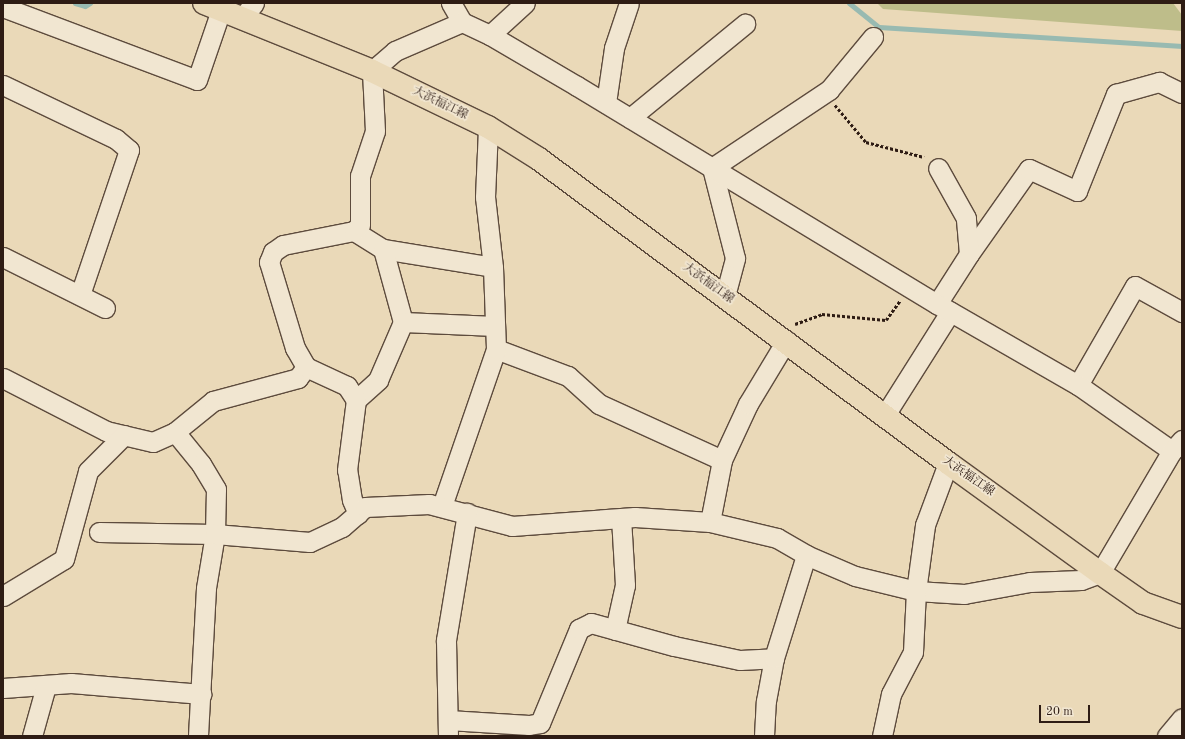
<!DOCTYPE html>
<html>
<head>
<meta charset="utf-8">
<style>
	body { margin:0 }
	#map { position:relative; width:1185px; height:739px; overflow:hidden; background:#ead9b8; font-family:"Old Standard TT","Noto Serif JP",serif }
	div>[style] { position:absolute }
	.green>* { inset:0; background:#bebd8a }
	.stream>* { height:5px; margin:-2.5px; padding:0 2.5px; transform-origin:2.5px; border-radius:2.5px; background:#98bab1 }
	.path>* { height:2.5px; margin-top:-1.25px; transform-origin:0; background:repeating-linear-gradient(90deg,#2e1c14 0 3px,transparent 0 5px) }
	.roads { filter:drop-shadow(1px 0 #5d4b3d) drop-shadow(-1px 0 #5d4b3d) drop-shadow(0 1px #5d4b3d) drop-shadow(0 -1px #5d4b3d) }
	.minor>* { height:19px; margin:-9.5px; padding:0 9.5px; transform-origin:9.5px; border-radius:9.5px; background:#f1e6d1 }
	.major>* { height:22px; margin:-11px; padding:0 11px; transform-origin:11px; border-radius:11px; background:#ead9b8 }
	span { translate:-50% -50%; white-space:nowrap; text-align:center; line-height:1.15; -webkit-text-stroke:3.5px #f1e6d1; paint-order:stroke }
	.street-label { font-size:12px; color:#2e1c14 }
	.frame { position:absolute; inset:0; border:4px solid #2e1c14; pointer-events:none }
	.scale { position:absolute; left:1039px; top:705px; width:51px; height:18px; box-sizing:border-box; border:2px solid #2e1c14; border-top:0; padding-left:5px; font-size:12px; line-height:14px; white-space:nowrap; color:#2e1c14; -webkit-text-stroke:3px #f1e6d1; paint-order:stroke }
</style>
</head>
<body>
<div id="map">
	<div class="green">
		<div style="clip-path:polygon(877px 3px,1173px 3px,1182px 15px,1182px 31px,883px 9px)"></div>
	</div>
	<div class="stream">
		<div style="left:75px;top:3px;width:10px;rotate:17deg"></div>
		<div style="left:85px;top:6px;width:6px;rotate:-31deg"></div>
		<div style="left:849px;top:3px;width:38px;rotate:39deg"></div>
		<div style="left:879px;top:27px;width:304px;rotate:3.6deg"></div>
	</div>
	<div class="path">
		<div style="left:835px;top:105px;width:48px;rotate:50deg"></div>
		<div style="left:866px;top:142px;width:60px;rotate:14.5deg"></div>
		<div style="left:795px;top:324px;width:29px;rotate:-20deg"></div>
		<div style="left:822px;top:314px;width:64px;rotate:5.4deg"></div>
		<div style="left:886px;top:320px;width:24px;rotate:-54deg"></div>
	</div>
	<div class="roads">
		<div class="minor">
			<div style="left:451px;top:3px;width:22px;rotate:60deg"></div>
			<div style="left:3px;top:7px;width:207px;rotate:20.6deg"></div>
			<div style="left:197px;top:80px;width:74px;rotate:-71.1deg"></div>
			<div style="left:242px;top:18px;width:19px;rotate:-51deg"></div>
			<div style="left:490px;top:35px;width:47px;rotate:-42.4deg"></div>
			<div style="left:3px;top:85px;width:125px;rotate:25.5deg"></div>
			<div style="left:116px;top:139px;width:17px;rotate:40deg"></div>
			<div style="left:129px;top:150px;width:153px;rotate:108.7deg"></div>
			<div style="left:606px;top:103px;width:56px;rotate:-81.7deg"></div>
			<div style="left:614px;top:48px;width:47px;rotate:-71.6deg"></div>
			<div style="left:630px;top:118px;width:149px;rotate:-39.3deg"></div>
			<div style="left:354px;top:231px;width:34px;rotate:32deg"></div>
			<div style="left:383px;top:249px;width:111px;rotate:9.3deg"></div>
			<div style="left:383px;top:249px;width:76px;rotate:74.7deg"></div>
			<div style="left:969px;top:254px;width:104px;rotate:-54.8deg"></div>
			<div style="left:1029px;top:169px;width:53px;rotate:24.6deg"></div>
			<div style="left:1077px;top:191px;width:105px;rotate:-68.1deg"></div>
			<div style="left:1116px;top:94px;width:45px;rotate:-15.6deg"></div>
			<div style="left:1159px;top:82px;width:25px;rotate:26deg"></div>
			<div style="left:3px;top:257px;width:114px;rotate:26.6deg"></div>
			<div style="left:725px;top:296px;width:39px;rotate:-75deg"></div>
			<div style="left:735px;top:258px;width:93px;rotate:-104.3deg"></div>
			<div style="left:712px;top:168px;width:141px;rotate:-33.7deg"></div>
			<div style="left:829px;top:90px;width:69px;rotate:-50.3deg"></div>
			<div style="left:937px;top:304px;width:59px;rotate:-57.4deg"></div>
			<div style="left:969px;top:254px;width:36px;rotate:-95deg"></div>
			<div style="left:966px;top:218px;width:57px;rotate:-119.2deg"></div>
			<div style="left:496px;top:349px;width:77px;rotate:20.6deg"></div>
			<div style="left:568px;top:376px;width:42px;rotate:42.1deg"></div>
			<div style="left:599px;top:404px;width:135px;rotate:24.5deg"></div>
			<div style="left:3px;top:378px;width:116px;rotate:27.2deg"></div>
			<div style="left:106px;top:431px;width:48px;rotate:13.2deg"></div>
			<div style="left:153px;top:442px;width:24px;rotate:-24deg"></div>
			<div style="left:175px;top:432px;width:49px;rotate:-39.2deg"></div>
			<div style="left:213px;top:401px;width:88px;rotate:-15.1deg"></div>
			<div style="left:298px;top:378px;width:14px;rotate:-54deg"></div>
			<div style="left:1078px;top:385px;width:114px;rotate:-60.1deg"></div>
			<div style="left:1135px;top:286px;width:54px;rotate:29deg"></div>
			<div style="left:356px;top:400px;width:30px;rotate:-42deg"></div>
			<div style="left:378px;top:380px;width:63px;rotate:-66.7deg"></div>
			<div style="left:403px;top:322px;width:92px;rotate:2.5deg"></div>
			<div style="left:885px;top:415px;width:122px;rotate:-57.7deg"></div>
			<div style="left:175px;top:432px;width:41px;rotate:50.9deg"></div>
			<div style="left:201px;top:464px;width:29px;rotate:59deg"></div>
			<div style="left:216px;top:489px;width:45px;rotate:91.3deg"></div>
			<div style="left:215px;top:534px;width:55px;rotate:99.5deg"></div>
			<div style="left:206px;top:588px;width:148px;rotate:93.1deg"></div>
			<div style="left:442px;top:506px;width:166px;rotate:-71deg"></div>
			<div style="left:496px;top:349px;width:82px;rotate:-92.1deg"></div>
			<div style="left:493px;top:267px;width:70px;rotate:-96.5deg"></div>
			<div style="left:485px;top:197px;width:70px;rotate:-87.5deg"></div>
			<div style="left:358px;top:514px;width:15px;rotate:-113deg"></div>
			<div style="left:352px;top:500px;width:30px;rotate:-99deg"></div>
			<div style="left:347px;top:470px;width:71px;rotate:-82.7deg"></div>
			<div style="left:356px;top:400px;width:17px;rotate:-123deg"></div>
			<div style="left:347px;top:386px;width:45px;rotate:-155.1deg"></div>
			<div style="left:306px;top:367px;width:22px;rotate:-120deg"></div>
			<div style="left:295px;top:348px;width:90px;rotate:-106.8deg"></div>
			<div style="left:269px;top:262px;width:11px;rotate:-68deg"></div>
			<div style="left:273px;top:252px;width:12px;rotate:-35deg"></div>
			<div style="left:283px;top:245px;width:72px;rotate:-11.2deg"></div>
			<div style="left:354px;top:231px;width:8px;rotate:-45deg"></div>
			<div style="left:360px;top:225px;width:49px;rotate:-90deg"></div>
			<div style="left:360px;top:176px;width:47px;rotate:-71.6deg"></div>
			<div style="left:375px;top:131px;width:60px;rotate:-92.9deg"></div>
			<div style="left:372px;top:71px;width:30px;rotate:-41deg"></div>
			<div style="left:395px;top:51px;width:73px;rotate:-23.4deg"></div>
			<div style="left:462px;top:22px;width:31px;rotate:25deg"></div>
			<div style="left:490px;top:35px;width:101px;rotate:30.4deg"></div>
			<div style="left:577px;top:86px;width:421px;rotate:31.2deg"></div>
			<div style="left:937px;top:304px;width:163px;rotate:29.9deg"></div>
			<div style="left:1078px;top:385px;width:115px;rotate:35.1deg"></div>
			<div style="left:710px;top:522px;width:63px;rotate:-79deg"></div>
			<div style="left:722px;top:460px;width:62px;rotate:-65.1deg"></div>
			<div style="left:748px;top:404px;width:74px;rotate:-58.9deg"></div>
			<div style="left:99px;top:532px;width:116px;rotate:1deg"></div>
			<div style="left:215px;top:534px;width:95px;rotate:4.8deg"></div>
			<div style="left:310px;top:542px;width:35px;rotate:-25deg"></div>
			<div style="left:342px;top:527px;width:30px;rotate:-41deg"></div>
			<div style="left:365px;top:507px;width:64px;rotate:-2.7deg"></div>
			<div style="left:429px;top:504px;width:86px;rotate:14.8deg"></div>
			<div style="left:512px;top:526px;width:123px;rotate:-4.2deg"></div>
			<div style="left:635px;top:517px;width:75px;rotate:3.8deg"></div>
			<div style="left:710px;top:522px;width:69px;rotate:13.4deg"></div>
			<div style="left:777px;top:538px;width:34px;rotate:30deg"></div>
			<div style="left:806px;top:555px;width:53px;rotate:23.2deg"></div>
			<div style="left:855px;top:576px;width:63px;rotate:13.8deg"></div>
			<div style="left:916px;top:591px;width:48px;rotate:3.6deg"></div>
			<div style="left:964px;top:594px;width:67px;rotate:-10.3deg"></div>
			<div style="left:1030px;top:582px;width:51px;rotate:-2.2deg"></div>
			<div style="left:1081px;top:580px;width:20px;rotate:-20deg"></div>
			<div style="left:1100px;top:573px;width:142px;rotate:-59.5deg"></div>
			<div style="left:1172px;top:451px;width:15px;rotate:-48deg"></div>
			<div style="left:3px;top:596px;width:71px;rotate:-31.2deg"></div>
			<div style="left:64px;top:559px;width:91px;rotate:-74.7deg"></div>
			<div style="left:88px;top:471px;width:51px;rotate:-45deg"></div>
			<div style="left:615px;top:630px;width:46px;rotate:-77.5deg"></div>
			<div style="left:625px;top:585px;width:67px;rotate:-93.4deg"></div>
			<div style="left:3px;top:688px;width:68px;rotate:-4.2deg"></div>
			<div style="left:71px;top:683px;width:131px;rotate:4.8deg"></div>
			<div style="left:448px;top:720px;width:81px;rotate:3.5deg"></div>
			<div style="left:529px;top:725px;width:11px;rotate:-10deg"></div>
			<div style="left:540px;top:723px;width:102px;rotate:-67.5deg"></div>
			<div style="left:579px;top:629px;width:13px;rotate:-27deg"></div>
			<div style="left:591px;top:623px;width:86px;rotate:15.5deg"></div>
			<div style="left:674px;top:646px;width:67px;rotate:12deg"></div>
			<div style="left:740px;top:660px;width:34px;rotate:-3deg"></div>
			<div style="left:32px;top:736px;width:52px;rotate:-74.4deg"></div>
			<div style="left:448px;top:736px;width:96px;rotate:-91.2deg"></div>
			<div style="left:446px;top:640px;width:129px;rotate:-80.6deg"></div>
			<div style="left:764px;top:736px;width:35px;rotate:-87deg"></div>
			<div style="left:766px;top:701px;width:44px;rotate:-79.5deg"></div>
			<div style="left:774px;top:658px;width:108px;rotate:-72.7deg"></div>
			<div style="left:882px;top:736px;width:43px;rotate:-77.9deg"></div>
			<div style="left:891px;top:694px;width:47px;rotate:-62.4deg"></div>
			<div style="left:913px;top:652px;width:61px;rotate:-87.2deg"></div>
			<div style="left:916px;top:591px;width:67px;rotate:-82.2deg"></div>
			<div style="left:925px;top:525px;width:66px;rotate:-69.6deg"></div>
			<div style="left:1167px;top:736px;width:23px;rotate:-50deg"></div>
		</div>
		<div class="major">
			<div style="left:204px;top:3px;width:181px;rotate:22deg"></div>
			<div style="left:372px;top:71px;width:129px;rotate:25.8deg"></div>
			<div style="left:488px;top:127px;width:60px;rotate:32.1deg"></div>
			<div style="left:539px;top:159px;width:510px;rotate:36.62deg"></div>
			<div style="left:948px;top:463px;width:188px;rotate:35.9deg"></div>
			<div style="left:1100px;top:573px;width:52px;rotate:34.9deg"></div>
			<div style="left:1143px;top:603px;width:41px;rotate:19.7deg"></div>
		</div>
	</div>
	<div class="street-label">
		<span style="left:440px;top:104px;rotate:26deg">大浜福江線</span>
		<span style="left:708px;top:284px;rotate:36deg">大浜福江線</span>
		<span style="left:968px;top:477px;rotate:35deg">大浜福江線</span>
	</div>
	<div class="frame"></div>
	<div class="scale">20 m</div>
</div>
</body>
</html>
